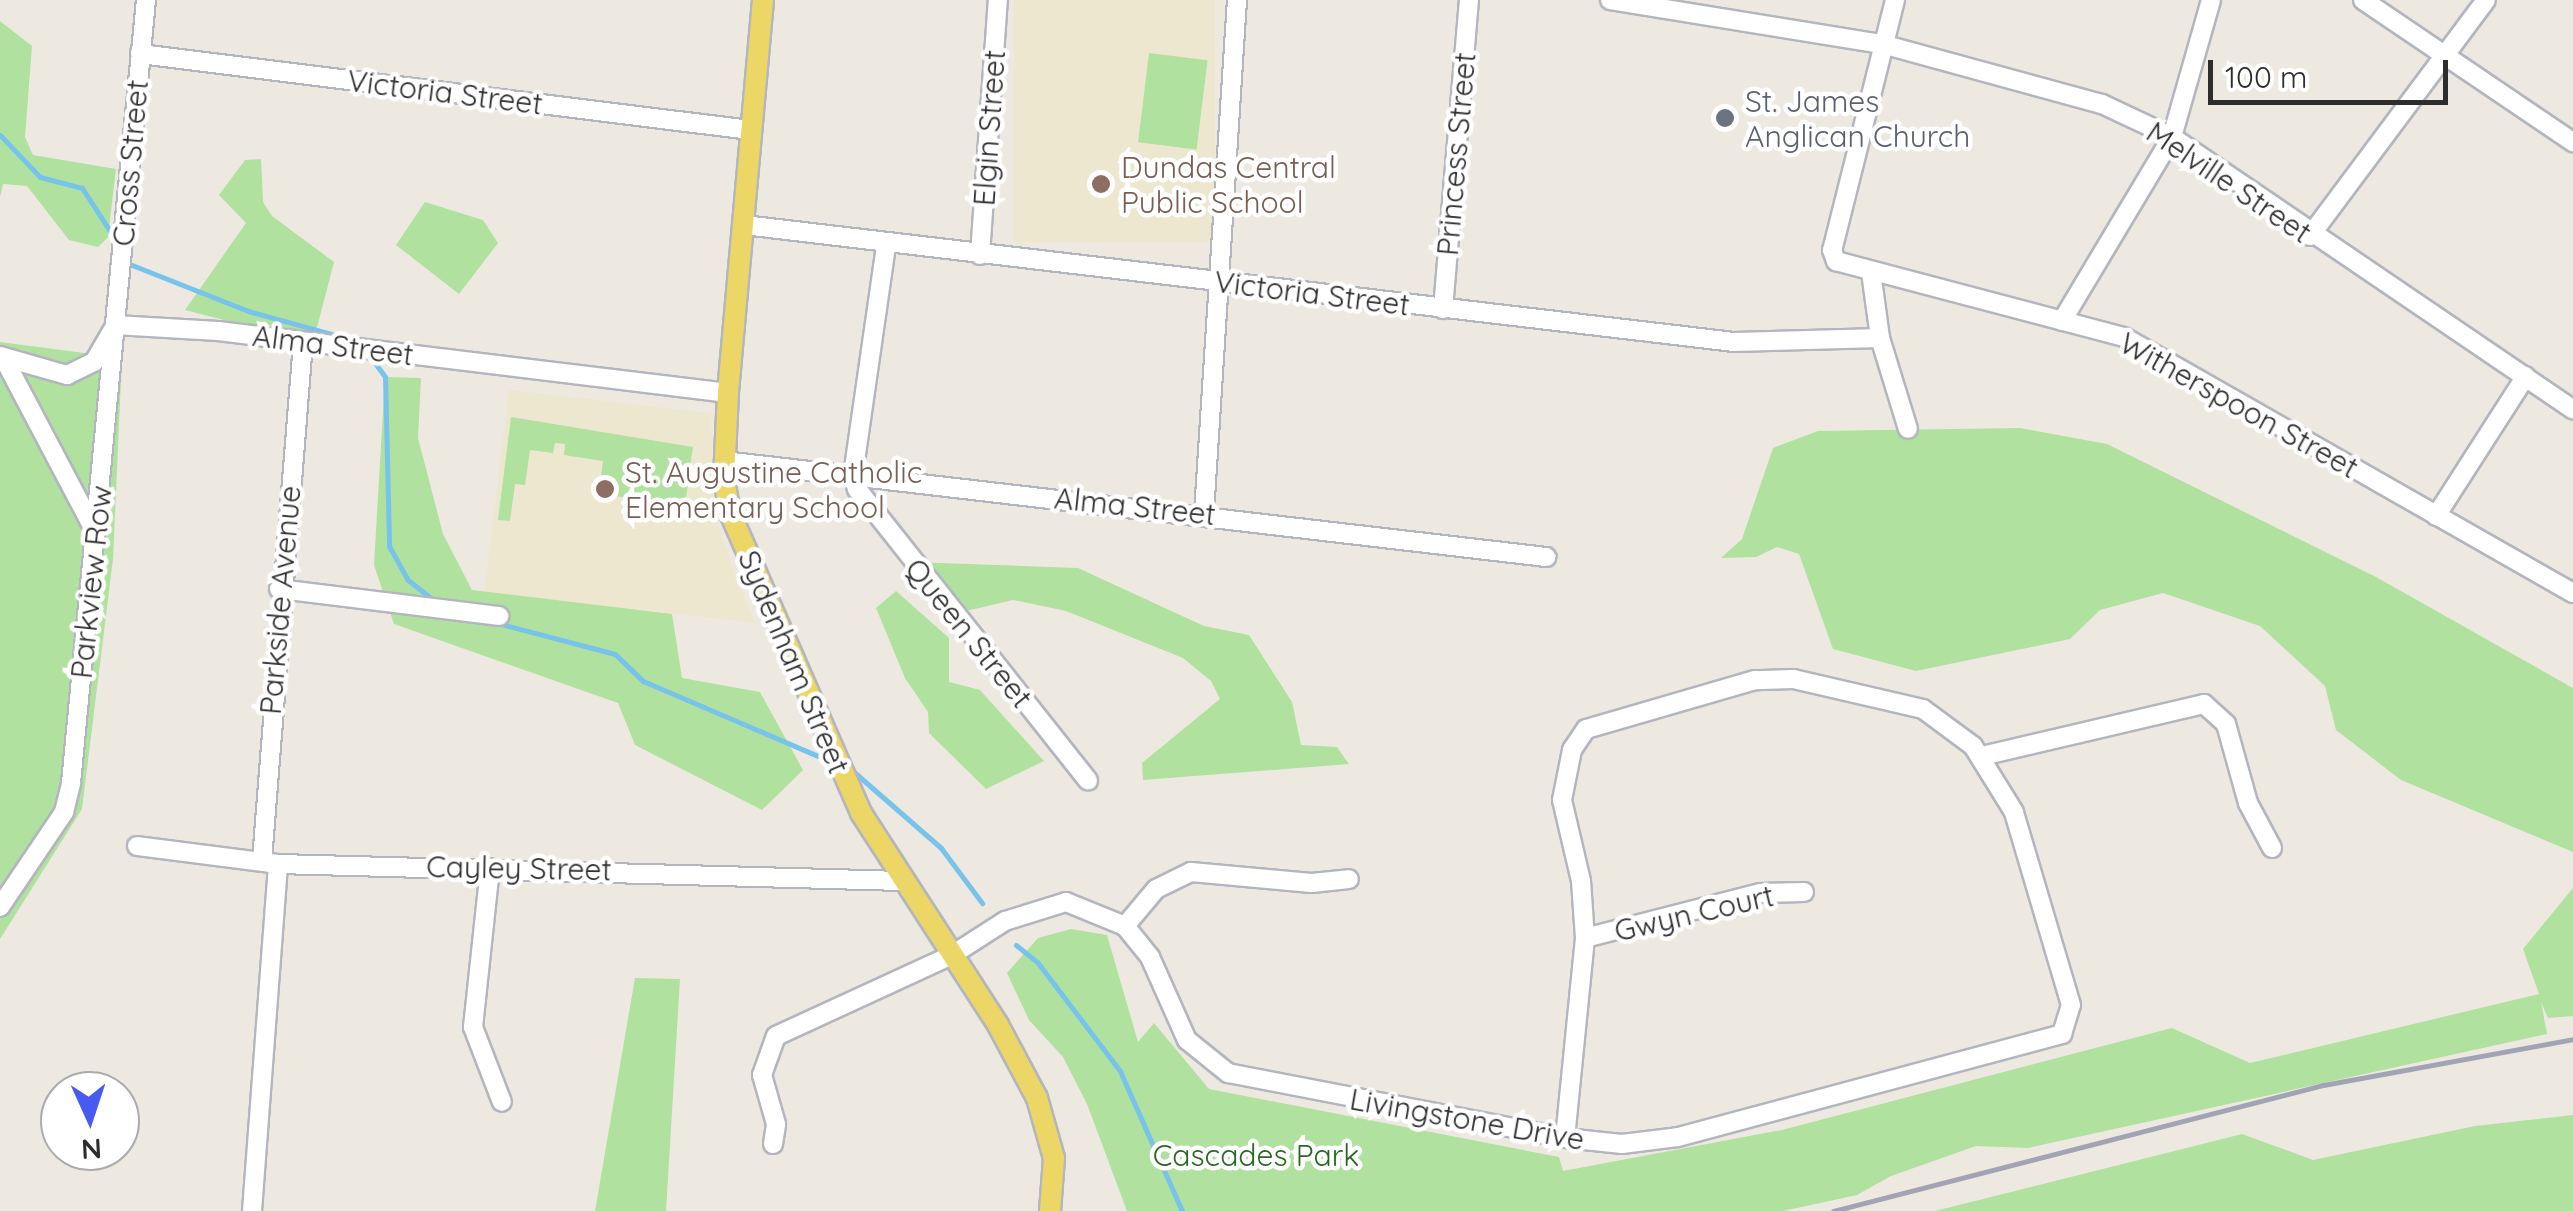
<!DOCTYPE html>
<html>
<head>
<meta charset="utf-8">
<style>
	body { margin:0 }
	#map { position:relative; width:2573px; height:1211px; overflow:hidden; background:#ede9e0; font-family:Quicksand,sans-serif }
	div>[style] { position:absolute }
	.education>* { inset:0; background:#eee7d0; transform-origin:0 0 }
	.green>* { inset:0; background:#b0e19f; transform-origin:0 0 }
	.stream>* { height:5px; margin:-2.5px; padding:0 2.5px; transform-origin:2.5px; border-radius:2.5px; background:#78c3eb }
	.roads { filter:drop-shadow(2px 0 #b3b5bf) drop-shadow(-2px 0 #b3b5bf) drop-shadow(0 2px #b3b5bf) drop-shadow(0 -2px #b3b5bf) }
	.minor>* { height:18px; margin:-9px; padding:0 9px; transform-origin:9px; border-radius:9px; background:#fff }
	.major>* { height:20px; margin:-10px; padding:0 10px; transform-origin:10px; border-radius:10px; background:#ecd766 }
	.rail>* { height:5px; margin:-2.5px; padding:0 2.5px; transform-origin:2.5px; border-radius:2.5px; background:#a2a4b6 }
	.dots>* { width:28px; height:28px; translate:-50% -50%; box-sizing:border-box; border:5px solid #fff; border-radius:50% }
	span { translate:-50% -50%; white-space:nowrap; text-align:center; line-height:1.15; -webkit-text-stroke:9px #fff; paint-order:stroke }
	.street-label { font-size:30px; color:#2d2d2d }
	.worship-label { font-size:30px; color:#5b616d }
	.left { translate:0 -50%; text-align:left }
	.education-label { font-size:30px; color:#785e54 }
	.park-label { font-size:30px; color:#27691e }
	.north { position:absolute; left:40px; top:1071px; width:100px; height:100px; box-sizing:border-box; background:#fff; border:2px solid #ababab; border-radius:50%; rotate:177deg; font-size:28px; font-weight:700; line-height:40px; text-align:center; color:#2d2d2d }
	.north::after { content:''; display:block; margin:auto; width:35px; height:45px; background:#475af3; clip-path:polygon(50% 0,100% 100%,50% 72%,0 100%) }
	.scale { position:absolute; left:2208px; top:60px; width:240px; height:45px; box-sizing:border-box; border:5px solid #2d2d2d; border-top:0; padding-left:12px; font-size:30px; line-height:35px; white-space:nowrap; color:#2d2d2d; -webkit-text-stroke:8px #fff; paint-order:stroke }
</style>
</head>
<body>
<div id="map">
	<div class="education">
		<div style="left:1014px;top:0;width:201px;height:242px"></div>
		<div style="clip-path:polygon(509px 390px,711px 413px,714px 516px,755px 623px,484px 592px)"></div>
	</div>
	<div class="green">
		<div style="clip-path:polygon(0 21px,32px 46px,25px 137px,33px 155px,116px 169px,108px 237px,98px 247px,69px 240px,27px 186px,3px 184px,0 197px)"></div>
		<div style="left:1149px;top:53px;width:59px;height:90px;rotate:7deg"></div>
		<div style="clip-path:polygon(261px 159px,263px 202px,272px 216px,334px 262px,313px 343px,185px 310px,246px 223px,219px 195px,245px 160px)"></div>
		<div style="clip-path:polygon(425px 202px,483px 220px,498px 243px,459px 294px,396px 245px)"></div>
		<div style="clip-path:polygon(0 342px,122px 358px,113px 559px,82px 809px,0 939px)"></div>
		<div style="clip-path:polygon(385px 377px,421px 378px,418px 438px,443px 534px,472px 590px,672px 614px,682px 678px,760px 692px,803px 770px,762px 810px,635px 745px,618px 703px,394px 624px,374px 565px)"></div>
		<div style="clip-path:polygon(511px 417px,693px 447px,685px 505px,599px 494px,603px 461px,564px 455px,565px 444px,555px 443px,553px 453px,530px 450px,525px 485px,515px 484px,510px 521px,498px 520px)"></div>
		<div style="clip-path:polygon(2020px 428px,2107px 444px,2376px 577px,2573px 688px,2573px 852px,2401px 780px,2336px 730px,2325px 686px,2260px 626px,2163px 593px,2100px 610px,2070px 639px,1916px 671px,1833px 649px,1799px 554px,1777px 547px,1756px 557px,1721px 558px,1742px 539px,1773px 448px,1818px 431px)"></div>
		<div style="clip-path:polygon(912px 562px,1078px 568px,1204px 626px,1249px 635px,1292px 702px,1301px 745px,1337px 747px,1349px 764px,1143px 780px,1142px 763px,1220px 699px,1211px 681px,1183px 658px,1066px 611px,1013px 600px,962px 612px)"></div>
		<div style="clip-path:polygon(896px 591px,949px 638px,949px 682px,980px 690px,1044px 761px,986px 789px,929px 733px,928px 712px,905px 678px,876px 608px)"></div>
		<div style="clip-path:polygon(2573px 888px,2573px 1016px,2548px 1018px,2541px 1002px,2547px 1034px,2028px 1148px,1976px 1146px,1891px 1176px,1857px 1195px,1783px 1211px,1127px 1211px,1087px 1104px,1063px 1057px,1029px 1020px,1007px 973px,1038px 938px,1071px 929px,1107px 935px,1138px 1042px,1154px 1023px,1209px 1089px,1559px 1157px,1563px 1171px,1782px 1130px,2172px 1028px,2250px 1063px,2539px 994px,2523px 949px)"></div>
		<div style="clip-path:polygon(635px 978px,680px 979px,666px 1211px,595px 1211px)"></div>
		<div style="clip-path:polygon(2573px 1115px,2573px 1211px,1935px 1211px,2242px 1134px,2313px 1160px,2475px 1126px)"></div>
	</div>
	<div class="stream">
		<div style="left:0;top:135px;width:58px;rotate:46.4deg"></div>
		<div style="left:40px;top:177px;width:43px;rotate:14.7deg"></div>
		<div style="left:82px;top:188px;width:55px;rotate:56.9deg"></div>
		<div style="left:132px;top:265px;width:125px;rotate:21.6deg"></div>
		<div style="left:248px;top:311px;width:106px;rotate:15.4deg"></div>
		<div style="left:375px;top:363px;width:17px;rotate:54deg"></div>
		<div style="left:385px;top:377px;width:169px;rotate:88.6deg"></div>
		<div style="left:389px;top:546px;width:39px;rotate:61deg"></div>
		<div style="left:408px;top:580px;width:29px;rotate:38deg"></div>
		<div style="left:497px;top:623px;width:122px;rotate:14.7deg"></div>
		<div style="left:615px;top:654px;width:39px;rotate:44deg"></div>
		<div style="left:643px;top:681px;width:190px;rotate:23.2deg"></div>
		<div style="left:854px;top:772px;width:116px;rotate:41.1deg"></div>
		<div style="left:941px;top:848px;width:69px;rotate:53.3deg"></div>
		<div style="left:1016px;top:945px;width:28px;rotate:39deg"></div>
		<div style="left:1038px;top:963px;width:136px;rotate:52.8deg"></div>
		<div style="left:1120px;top:1071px;width:153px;rotate:66.1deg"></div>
	</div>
	<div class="roads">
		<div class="minor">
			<div style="left:1610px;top:0;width:276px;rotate:9.2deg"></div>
			<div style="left:1882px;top:44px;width:228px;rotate:15.3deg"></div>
			<div style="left:2102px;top:104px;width:77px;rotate:25.2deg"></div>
			<div style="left:2172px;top:137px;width:485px;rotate:34.2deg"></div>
			<div style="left:1895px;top:0;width:258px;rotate:104.1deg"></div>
			<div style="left:1832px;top:250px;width:12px;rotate:70deg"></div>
			<div style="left:1836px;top:261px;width:298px;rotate:14.8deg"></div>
			<div style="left:2124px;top:337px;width:517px;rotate:29.69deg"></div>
			<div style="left:2363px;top:0;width:254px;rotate:34.1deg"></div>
			<div style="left:140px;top:54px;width:615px;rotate:7.1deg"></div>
			<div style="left:744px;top:225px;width:997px;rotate:6.74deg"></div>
			<div style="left:1734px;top:342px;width:146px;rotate:-1.6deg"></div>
			<div style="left:2310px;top:236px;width:294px;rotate:-53.3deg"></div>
			<div style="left:886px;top:246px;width:231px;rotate:98.2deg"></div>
			<div style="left:853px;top:475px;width:15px;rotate:74deg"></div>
			<div style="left:857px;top:489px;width:372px;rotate:51.6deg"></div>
			<div style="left:980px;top:255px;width:256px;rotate:-86deg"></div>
			<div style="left:1871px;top:272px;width:67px;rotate:82.2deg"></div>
			<div style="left:1880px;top:338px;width:95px;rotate:72.9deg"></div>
			<div style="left:1443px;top:309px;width:310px;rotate:-85.2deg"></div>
			<div style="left:2062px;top:321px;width:214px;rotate:-59.1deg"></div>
			<div style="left:2172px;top:137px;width:142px;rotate:-74.1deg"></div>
			<div style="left:115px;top:325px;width:103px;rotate:3.3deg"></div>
			<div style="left:218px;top:331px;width:514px;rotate:6.93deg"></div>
			<div style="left:0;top:356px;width:70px;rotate:15.8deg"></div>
			<div style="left:67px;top:375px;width:30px;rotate:-26deg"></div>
			<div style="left:94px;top:362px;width:42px;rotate:-59.7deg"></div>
			<div style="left:3px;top:357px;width:191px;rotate:62.2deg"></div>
			<div style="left:724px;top:461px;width:828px;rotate:6.66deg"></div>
			<div style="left:1204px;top:513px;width:514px;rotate:-86.32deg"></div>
			<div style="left:2436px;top:516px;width:166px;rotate:-57.3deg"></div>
			<div style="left:279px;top:589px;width:222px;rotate:7deg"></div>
			<div style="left:1982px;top:756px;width:228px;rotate:-13.2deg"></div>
			<div style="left:2204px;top:704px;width:30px;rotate:42deg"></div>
			<div style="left:2226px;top:724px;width:82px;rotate:74.4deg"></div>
			<div style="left:2248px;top:803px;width:51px;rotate:61.9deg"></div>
			<div style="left:137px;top:846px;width:142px;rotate:7.3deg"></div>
			<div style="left:278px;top:864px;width:624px;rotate:1.56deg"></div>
			<div style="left:262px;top:860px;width:520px;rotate:-85.47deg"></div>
			<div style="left:490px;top:868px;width:160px;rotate:96.1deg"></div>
			<div style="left:473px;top:1027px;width:80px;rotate:68.9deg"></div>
			<div style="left:0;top:907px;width:115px;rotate:-56deg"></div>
			<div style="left:64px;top:812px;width:30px;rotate:-76deg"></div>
			<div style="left:71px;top:783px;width:787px;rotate:-84.53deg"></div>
			<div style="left:1125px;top:926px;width:48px;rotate:-50deg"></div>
			<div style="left:1156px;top:889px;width:39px;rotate:-26deg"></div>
			<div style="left:1191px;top:872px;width:121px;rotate:5.2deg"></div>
			<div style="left:1312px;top:883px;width:37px;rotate:-6deg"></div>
			<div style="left:1585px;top:938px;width:181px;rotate:-14.4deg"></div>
			<div style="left:1760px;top:893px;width:44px;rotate:-1.3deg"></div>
			<div style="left:773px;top:1144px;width:20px;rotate:-81deg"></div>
			<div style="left:776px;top:1124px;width:51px;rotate:-105.9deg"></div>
			<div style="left:762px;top:1075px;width:41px;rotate:-70.3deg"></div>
			<div style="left:776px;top:1036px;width:194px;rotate:-24.7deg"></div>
			<div style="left:952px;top:955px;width:63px;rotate:-32.7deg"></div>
			<div style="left:1005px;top:921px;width:64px;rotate:-17.3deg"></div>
			<div style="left:1066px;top:902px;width:64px;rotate:22.1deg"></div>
			<div style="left:1125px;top:926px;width:40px;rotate:51deg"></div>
			<div style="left:1150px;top:957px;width:91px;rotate:66deg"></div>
			<div style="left:1187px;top:1040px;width:53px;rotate:38.8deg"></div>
			<div style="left:1228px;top:1073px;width:343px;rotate:10.9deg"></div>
			<div style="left:1565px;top:1138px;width:57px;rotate:6deg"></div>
			<div style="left:1622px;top:1144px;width:56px;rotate:-7.1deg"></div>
			<div style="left:1678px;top:1137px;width:398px;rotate:-15deg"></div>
			<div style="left:2062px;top:1034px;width:30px;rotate:-73deg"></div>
			<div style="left:2071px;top:1005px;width:201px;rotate:-106.5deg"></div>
			<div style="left:2014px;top:812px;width:78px;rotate:-121.8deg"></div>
			<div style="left:1973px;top:746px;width:62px;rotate:-143.5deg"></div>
			<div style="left:1923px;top:709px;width:133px;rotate:-167deg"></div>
			<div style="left:1793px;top:679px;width:38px;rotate:178deg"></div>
			<div style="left:1755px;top:680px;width:176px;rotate:163.8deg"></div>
			<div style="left:1586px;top:729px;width:25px;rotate:124deg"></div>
			<div style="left:1572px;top:750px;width:51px;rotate:101.3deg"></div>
			<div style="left:1562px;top:800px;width:83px;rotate:76.8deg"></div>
			<div style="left:1581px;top:881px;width:57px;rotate:86deg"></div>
			<div style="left:1585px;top:938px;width:201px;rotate:95.7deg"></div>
			<div style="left:252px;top:1211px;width:348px;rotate:-85.7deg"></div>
		</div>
		<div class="major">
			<div style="left:763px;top:0;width:395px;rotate:95.1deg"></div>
			<div style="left:728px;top:393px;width:86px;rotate:92.7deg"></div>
			<div style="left:724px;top:479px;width:35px;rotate:80deg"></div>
			<div style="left:730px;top:513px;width:327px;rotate:66.4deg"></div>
			<div style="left:861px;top:813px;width:252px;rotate:57.1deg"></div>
			<div style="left:998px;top:1025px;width:83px;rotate:61.9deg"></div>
			<div style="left:1037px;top:1098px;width:62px;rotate:74.2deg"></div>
			<div style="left:1054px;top:1158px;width:53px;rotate:94.3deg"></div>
		</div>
	</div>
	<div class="rail">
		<div style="left:1833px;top:1211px;width:506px;rotate:-14.42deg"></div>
		<div style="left:2323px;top:1085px;width:254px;rotate:-10.4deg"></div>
	</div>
	<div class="dots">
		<div style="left:1725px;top:118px;background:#6b7280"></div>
		<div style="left:1101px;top:184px;background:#8d6e63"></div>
		<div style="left:605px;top:489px;background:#8d6e63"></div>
	</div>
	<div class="street-label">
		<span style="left:445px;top:92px;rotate:7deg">Victoria Street</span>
		<span style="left:989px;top:128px;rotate:-86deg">Elgin Street</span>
		<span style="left:1456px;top:154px;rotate:-85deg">Princess Street</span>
		<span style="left:130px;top:163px;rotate:-85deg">Cross Street</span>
		<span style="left:2229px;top:182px;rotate:34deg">Melville Street</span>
		<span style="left:1312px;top:293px;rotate:7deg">Victoria Street</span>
		<span style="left:333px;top:345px;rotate:7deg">Alma Street</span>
		<span style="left:2239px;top:405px;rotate:29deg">Witherspoon Street</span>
		<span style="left:1135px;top:506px;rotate:6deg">Alma Street</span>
		<span style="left:91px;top:582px;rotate:-84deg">Parkview Row</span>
		<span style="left:280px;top:600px;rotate:-85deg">Parkside Avenue</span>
		<span style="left:969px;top:633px;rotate:51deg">Queen Street</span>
		<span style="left:794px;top:662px;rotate:67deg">Sydenham Street</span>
		<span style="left:519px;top:868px;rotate:1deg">Cayley Street</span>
		<span style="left:1694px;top:913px;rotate:-13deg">Gwyn Court</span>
		<span style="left:1467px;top:1119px;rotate:10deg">Livingstone Drive</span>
	</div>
	<div class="worship-label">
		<span class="left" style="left:1745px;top:118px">St. James<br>Anglican Church</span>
	</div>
	<div class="education-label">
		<span class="left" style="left:1121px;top:184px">Dundas Central<br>Public School</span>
		<span class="left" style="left:625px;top:489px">St. Augustine Catholic<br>Elementary School</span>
	</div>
	<div class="park-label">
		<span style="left:1256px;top:1155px">Cascades Park</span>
	</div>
	<div class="north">N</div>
	<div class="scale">100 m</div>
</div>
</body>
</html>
